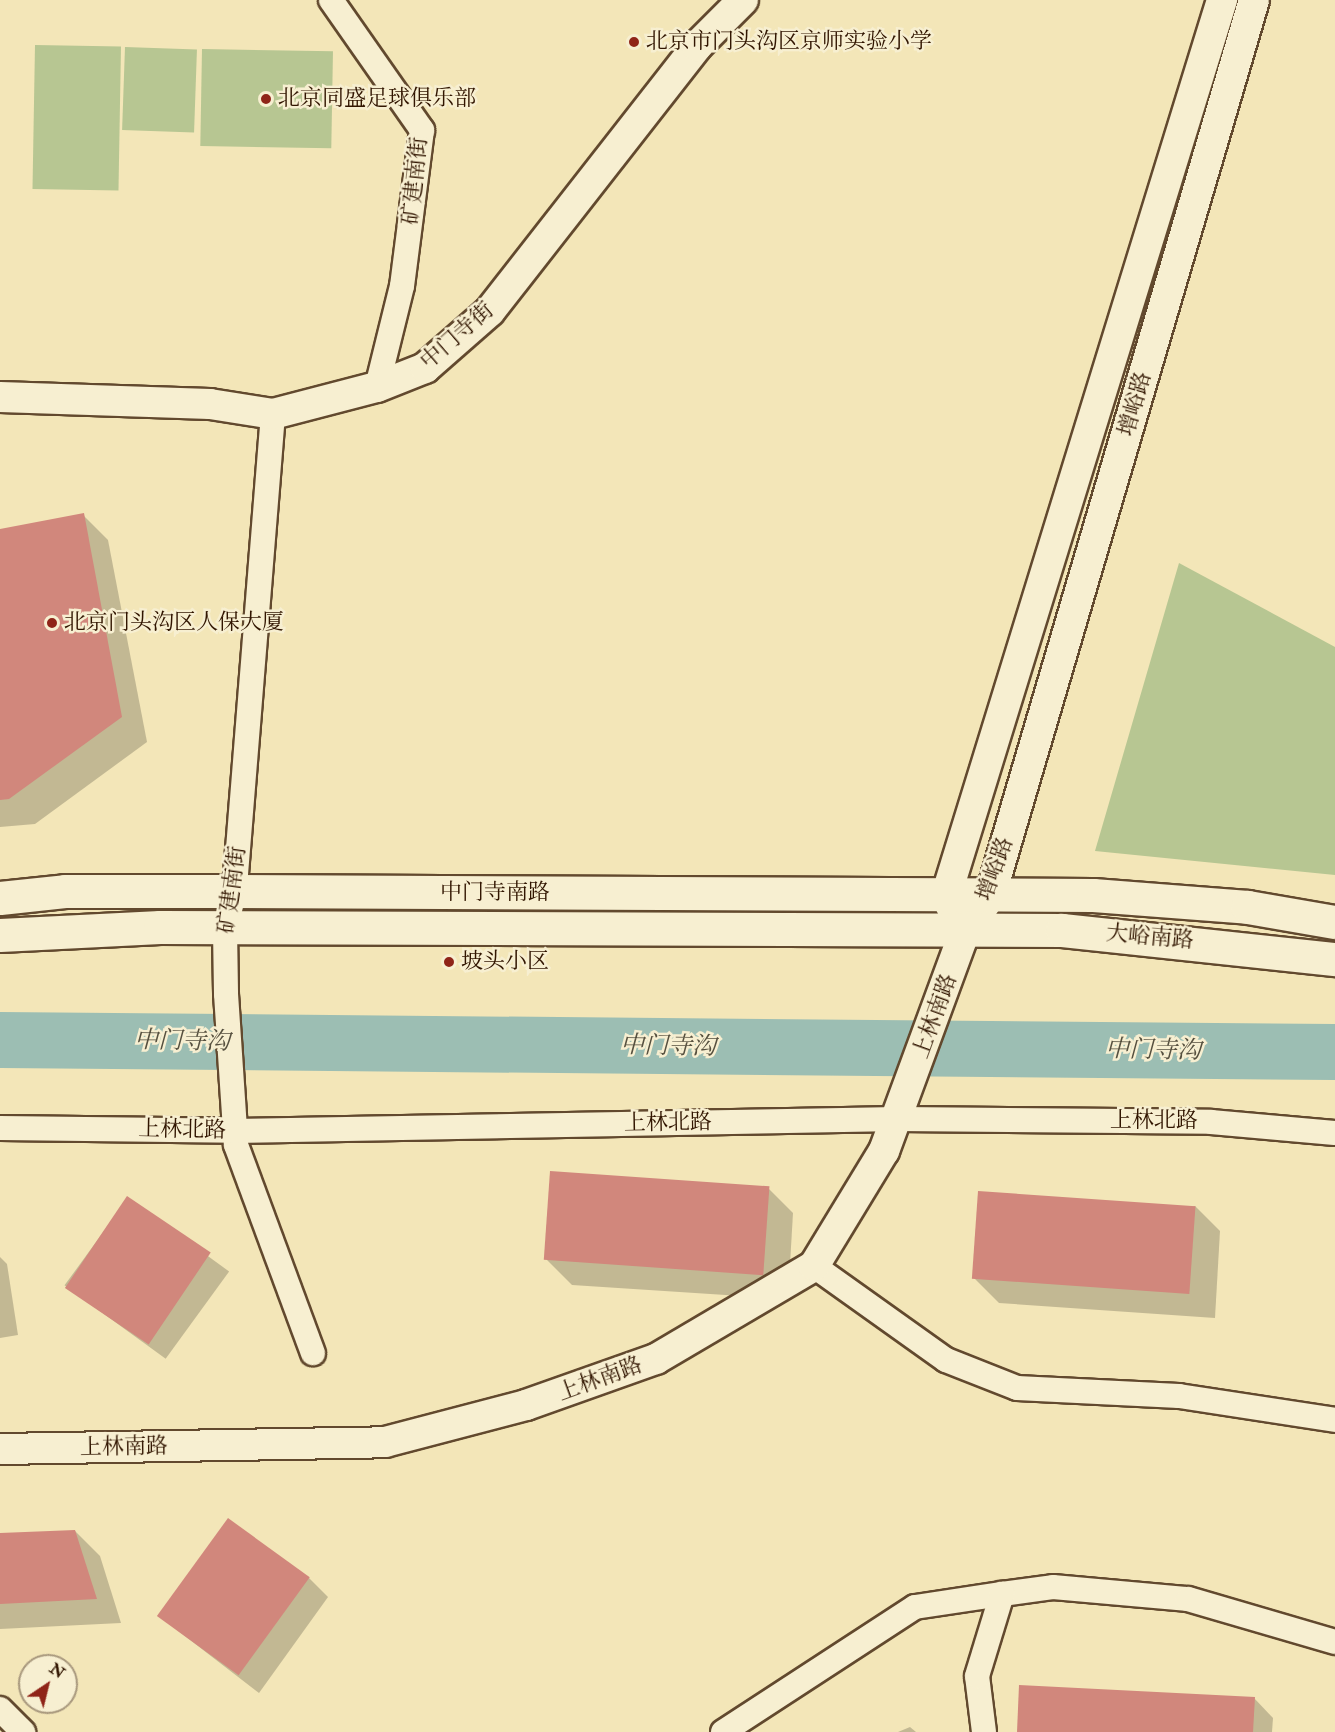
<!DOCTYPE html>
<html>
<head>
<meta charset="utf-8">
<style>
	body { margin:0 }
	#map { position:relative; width:1335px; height:1732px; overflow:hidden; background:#f3e6b8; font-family:"IM FELL Double Pica","Noto Serif SC",serif }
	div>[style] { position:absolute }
	.green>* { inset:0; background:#b7c692; transform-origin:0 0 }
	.shadow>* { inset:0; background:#0003; transform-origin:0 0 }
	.river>* { height:56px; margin:-28px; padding:0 28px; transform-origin:28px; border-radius:28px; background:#9cbeb3 }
	.building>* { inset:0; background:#d1877c; transform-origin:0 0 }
	.roads { filter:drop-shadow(2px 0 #62492e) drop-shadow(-2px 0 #62492e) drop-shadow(0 2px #62492e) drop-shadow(0 -2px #62492e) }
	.minor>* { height:24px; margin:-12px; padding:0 12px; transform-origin:12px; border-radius:12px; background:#f7efd1 }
	.tertiary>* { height:30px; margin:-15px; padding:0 15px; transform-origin:15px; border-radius:15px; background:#f7efd1 }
	.secondary>* { height:33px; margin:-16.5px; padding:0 16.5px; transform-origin:16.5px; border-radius:16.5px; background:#f7efd1 }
	.dots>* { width:16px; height:16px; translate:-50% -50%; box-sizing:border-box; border:3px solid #f7efd1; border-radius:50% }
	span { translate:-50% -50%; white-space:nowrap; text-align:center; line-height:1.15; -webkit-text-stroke:5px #f7efd1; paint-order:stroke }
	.poi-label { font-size:22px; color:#311500 }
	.left { translate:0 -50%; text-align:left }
	.street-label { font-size:22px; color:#311500 }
	.water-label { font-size:24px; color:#56503f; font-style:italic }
	.north { position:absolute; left:18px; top:1654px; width:60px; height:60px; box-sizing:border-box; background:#f7efd1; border:2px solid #a8987d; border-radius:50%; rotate:35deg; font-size:16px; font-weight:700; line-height:24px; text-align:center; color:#311500 }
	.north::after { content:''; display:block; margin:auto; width:21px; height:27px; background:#8f2418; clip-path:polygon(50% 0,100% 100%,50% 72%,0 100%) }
</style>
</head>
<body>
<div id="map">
	<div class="green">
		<div style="left:35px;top:45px;width:86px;height:144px;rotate:1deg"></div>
		<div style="left:125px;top:47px;width:72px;height:83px;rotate:2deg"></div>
		<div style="left:202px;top:49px;width:131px;height:97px;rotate:1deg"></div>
		<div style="clip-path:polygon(1179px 563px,1335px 647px,1335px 875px,1095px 851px)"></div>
	</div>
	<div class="shadow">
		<div style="clip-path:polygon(83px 515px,108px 540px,147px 742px,35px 824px,0 827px,0 530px)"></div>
		<div style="clip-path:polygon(768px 1188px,793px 1213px,788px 1299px,572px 1285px,547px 1260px)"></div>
		<div style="left:128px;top:1198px;width:125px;height:108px;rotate:36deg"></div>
		<div style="clip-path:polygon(1195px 1206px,1220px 1231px,1215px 1318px,999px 1303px,974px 1278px)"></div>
		<div style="clip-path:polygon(0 1257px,7px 1264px,18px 1335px,0 1338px)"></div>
		<div style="clip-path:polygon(75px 1531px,100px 1556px,121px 1623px,0 1629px,0 1535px)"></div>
		<div style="clip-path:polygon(309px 1578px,328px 1597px,259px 1693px,159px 1616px)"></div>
		<div style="clip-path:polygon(1254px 1698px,1273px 1718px,1272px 1732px,1018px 1732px)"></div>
		<div style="clip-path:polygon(910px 1727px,916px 1732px,898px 1732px)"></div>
	</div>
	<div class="river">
		<div style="left:0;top:1040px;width:1335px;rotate:0.52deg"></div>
	</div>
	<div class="building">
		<div style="clip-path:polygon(84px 513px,122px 717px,9px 799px,0 800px,0 529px)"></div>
		<div style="left:550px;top:1171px;width:220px;height:89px;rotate:4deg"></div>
		<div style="left:978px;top:1191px;width:218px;height:88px;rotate:4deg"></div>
		<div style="left:127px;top:1196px;width:101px;height:111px;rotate:34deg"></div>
		<div style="left:228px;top:1518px;width:101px;height:121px;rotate:36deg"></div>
		<div style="clip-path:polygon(75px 1530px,97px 1599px,0 1604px,0 1533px)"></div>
		<div style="clip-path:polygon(1019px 1685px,1255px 1697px,1253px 1732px,1017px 1732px)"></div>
	</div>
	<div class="roads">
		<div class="minor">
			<div style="left:331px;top:0;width:159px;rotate:55deg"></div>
			<div style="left:422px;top:130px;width:157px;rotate:97.3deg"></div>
			<div style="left:402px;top:286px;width:104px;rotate:103.9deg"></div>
			<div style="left:273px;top:414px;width:479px;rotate:94.6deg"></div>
			<div style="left:235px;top:891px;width:39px;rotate:105deg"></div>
			<div style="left:225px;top:929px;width:65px;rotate:89.1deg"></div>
			<div style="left:226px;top:994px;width:151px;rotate:86.2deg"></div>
			<div style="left:236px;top:1145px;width:222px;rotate:69.7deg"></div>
			<div style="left:0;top:1128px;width:235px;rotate:0.7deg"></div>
			<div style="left:235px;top:1131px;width:663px;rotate:-1.04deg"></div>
			<div style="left:898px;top:1119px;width:313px;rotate:0.5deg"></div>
			<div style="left:1211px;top:1122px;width:124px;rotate:5.1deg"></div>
			<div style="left:814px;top:1266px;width:162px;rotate:35.5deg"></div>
			<div style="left:946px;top:1360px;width:76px;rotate:21.5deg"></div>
			<div style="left:1017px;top:1388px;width:162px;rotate:2.8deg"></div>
			<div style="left:1179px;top:1396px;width:158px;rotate:8.7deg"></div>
			<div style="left:0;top:1709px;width:33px;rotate:45deg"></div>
			<div style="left:723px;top:1732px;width:229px;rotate:-33.1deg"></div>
			<div style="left:915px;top:1607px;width:88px;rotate:-8.5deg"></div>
			<div style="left:1002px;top:1594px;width:51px;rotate:-7.8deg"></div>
			<div style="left:1053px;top:1587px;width:136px;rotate:5.1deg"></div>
			<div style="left:1188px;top:1599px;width:153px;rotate:16.3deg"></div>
			<div style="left:984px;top:1732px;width:56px;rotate:-97.1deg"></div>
			<div style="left:977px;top:1676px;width:86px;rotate:-73deg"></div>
		</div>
		<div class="tertiary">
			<div style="left:0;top:397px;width:210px;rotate:1.9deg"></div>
			<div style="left:210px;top:404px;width:64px;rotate:9deg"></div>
			<div style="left:273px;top:414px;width:107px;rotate:-14.6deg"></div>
			<div style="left:377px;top:387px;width:52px;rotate:-21.6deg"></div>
			<div style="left:425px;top:368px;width:86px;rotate:-41.2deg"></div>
			<div style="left:490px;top:311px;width:336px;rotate:-52deg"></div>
			<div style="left:697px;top:46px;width:65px;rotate:-45deg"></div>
			<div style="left:964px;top:933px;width:41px;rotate:-115.9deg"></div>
			<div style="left:946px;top:896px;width:938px;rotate:-72.88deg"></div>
			<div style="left:0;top:1449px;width:385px;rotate:-1deg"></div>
			<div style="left:385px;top:1442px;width:146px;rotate:-14.7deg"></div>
			<div style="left:526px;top:1405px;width:138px;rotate:-19.5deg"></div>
			<div style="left:656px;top:1359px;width:183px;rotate:-30.5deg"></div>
			<div style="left:814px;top:1266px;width:135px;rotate:-58.7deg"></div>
			<div style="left:884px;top:1151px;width:232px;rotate:-69.8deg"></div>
			<div style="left:964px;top:933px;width:44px;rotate:-54.2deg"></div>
			<div style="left:990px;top:897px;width:935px;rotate:-73.6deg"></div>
		</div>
		<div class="secondary">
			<div style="left:0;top:898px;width:65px;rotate:-6.1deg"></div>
			<div style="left:65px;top:891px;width:170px"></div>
			<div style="left:235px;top:891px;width:858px;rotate:0.27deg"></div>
			<div style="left:1093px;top:895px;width:155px;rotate:4.4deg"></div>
			<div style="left:1248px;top:907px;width:88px;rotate:9.8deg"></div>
			<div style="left:0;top:935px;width:160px;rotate:-2.9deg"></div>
			<div style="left:160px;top:927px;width:902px;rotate:0.19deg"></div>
			<div style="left:1062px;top:930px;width:275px;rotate:6.1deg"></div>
		</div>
	</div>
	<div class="dots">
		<div style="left:634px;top:42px;background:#8f2418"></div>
		<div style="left:266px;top:99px;background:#8f2418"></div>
		<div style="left:52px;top:623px;background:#8f2418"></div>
		<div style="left:449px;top:962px;background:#8f2418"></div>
	</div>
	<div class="poi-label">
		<span class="left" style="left:646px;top:42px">北京市门头沟区京师实验小学</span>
		<span class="left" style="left:278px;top:99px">北京同盛足球俱乐部</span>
		<span class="left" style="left:64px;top:623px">北京门头沟区人保大厦</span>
		<span class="left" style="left:461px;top:962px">坡头小区</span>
	</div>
	<div class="street-label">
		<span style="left:415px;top:181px;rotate:-84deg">矿建南街</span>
		<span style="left:457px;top:336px;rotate:-41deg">中门寺街</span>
		<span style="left:1135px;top:404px;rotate:-74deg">增峪路</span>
		<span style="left:995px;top:869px;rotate:-70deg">增峪路</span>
		<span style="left:232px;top:890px;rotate:-82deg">矿建南街</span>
		<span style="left:495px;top:893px">中门寺南路</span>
		<span style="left:1150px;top:937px;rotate:5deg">大峪南路</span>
		<span style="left:935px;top:1016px;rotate:-70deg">上林南路</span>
		<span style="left:1154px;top:1121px">上林北路</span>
		<span style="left:668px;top:1123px;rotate:-1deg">上林北路</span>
		<span style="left:182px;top:1130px;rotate:1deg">上林北路</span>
		<span style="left:600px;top:1379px;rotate:-20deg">上林南路</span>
		<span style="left:124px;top:1447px;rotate:-1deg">上林南路</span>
	</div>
	<div class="water-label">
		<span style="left:182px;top:1041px;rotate:1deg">中门寺沟</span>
		<span style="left:668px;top:1046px;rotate:1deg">中门寺沟</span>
		<span style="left:1153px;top:1050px;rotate:1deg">中门寺沟</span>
	</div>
	<div class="north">N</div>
</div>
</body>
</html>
